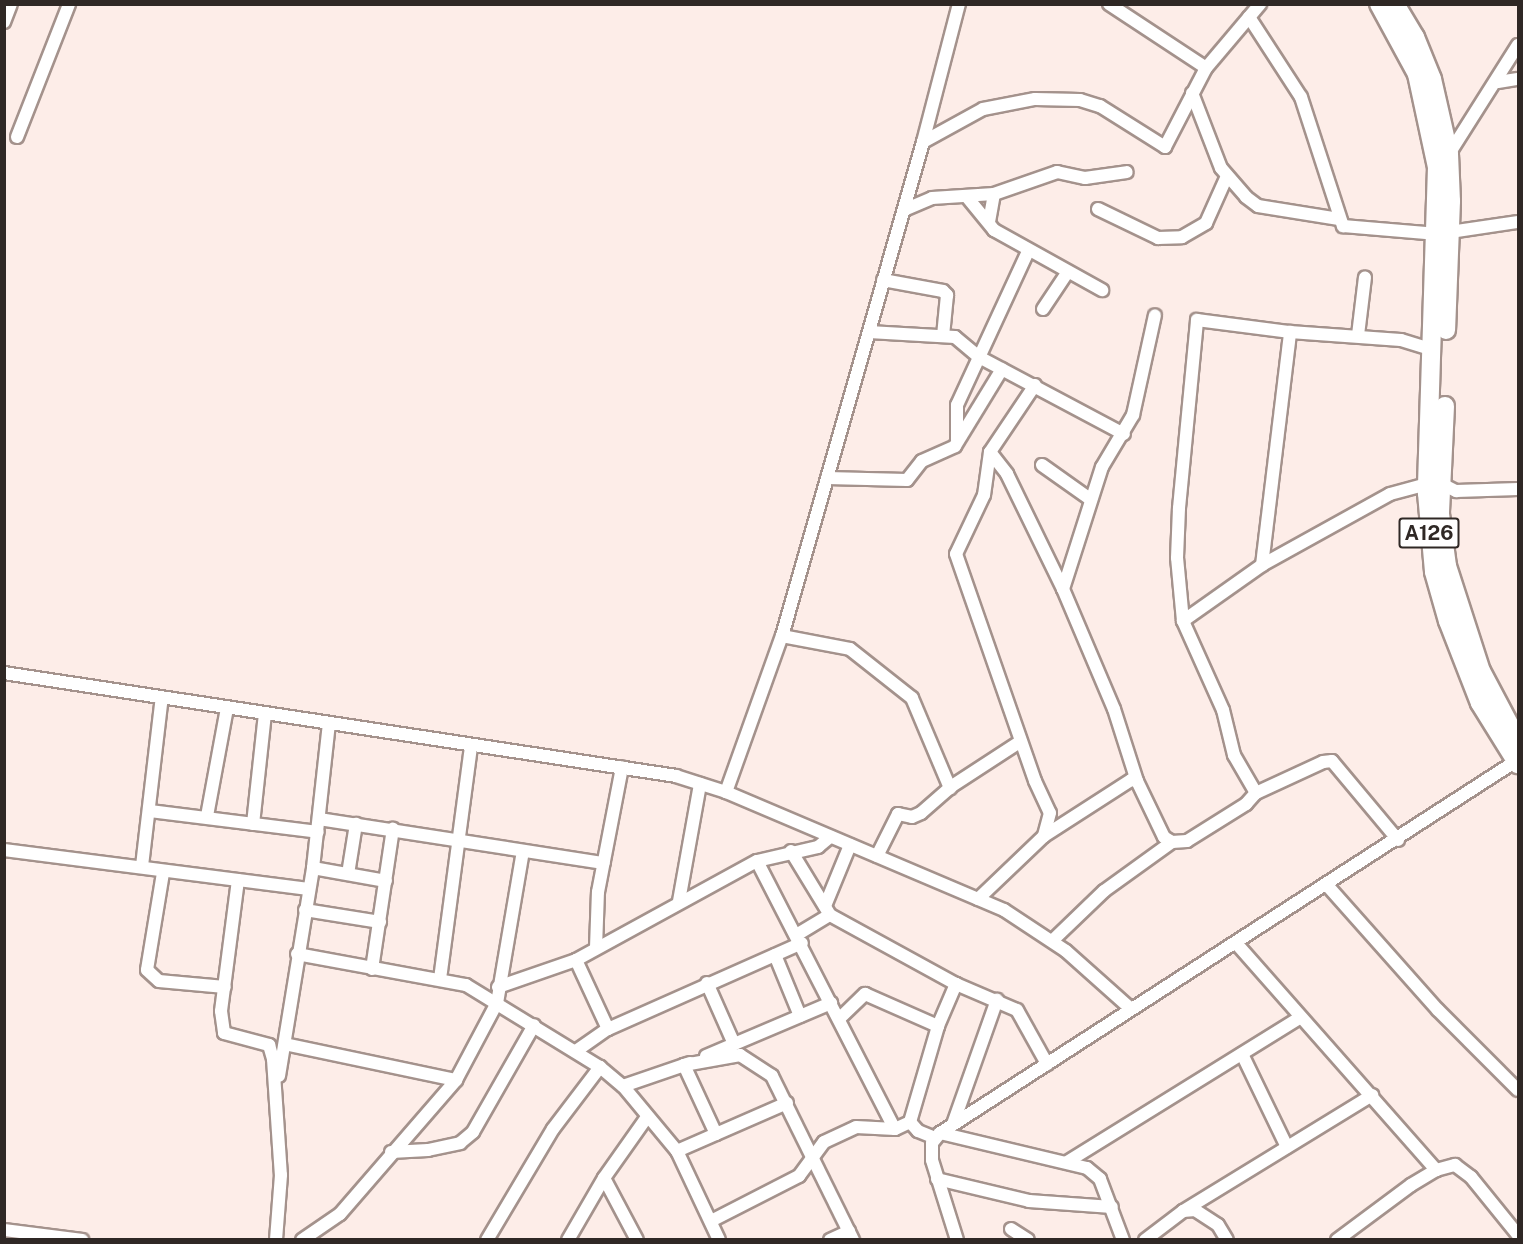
<!DOCTYPE html>
<html>
<head>
<meta charset="utf-8">
<style>
	body { margin:0 }
	#map { position:relative; width:1523px; height:1244px; overflow:hidden; background:#fdede8; font-family:"Public Sans",sans-serif }
	div>[style] { position:absolute }
	.roads { filter:drop-shadow(2px 0 #a4928c) drop-shadow(-2px 0 #a4928c) drop-shadow(0 2px #a4928c) drop-shadow(0 -2px #a4928c) }
	.minor>* { height:12px; margin:-6px; padding:0 6px; transform-origin:6px; border-radius:6px; background:#fff }
	.highway>* { height:18px; margin:-9px; padding:0 9px; transform-origin:9px; border-radius:9px; background:#fff }
	span { translate:-50% -50%; white-space:nowrap; text-align:center; line-height:1.15; -webkit-text-stroke:4.5px #fff; paint-order:stroke }
	.shield-label span { padding:2px 4px; background:#fff; border:2px solid; border-radius:4px; -webkit-text-stroke-width:0 }
	.shield-label { font-size:20px; color:#2f2825; font-weight:700 }
	.frame { position:absolute; inset:0; border:6px solid #2f2825; pointer-events:none }
</style>
</head>
<body>
<div id="map">
	<div class="roads">
		<div class="minor">
			<div style="left:1109px;top:4px;width:116px;rotate:33.4deg"></div>
			<div style="left:1249px;top:17px;width:95px;rotate:57deg"></div>
			<div style="left:1301px;top:97px;width:136px;rotate:72deg"></div>
			<div style="left:1343px;top:226px;width:95px;rotate:4.8deg"></div>
			<div style="left:4px;top:22px;width:19px;rotate:-69deg"></div>
			<div style="left:1498px;top:82px;width:20px;rotate:-9deg"></div>
			<div style="left:1192px;top:93px;width:80px;rotate:68.9deg"></div>
			<div style="left:1221px;top:168px;width:38px;rotate:49deg"></div>
			<div style="left:1246px;top:197px;width:15px;rotate:37deg"></div>
			<div style="left:1258px;top:206px;width:82px;rotate:9.1deg"></div>
			<div style="left:17px;top:137px;width:143px;rotate:-68.6deg"></div>
			<div style="left:923px;top:142px;width:68px;rotate:-28.8deg"></div>
			<div style="left:983px;top:109px;width:53px;rotate:-10.9deg"></div>
			<div style="left:1035px;top:99px;width:45px;rotate:1.3deg"></div>
			<div style="left:1080px;top:100px;width:21px;rotate:17deg"></div>
			<div style="left:1100px;top:106px;width:77px;rotate:32.2deg"></div>
			<div style="left:1165px;top:147px;width:89px;rotate:-62.6deg"></div>
			<div style="left:1206px;top:68px;width:84px;rotate:-49.8deg"></div>
			<div style="left:1449px;top:154px;width:129px;rotate:-57.7deg"></div>
			<div style="left:967px;top:197px;width:43px;rotate:50.7deg"></div>
			<div style="left:994px;top:230px;width:124px;rotate:29.1deg"></div>
			<div style="left:1098px;top:209px;width:67px;rotate:25.8deg"></div>
			<div style="left:1158px;top:238px;width:24px;rotate:-2deg"></div>
			<div style="left:1182px;top:237px;width:28px;rotate:-30deg"></div>
			<div style="left:1206px;top:223px;width:51px;rotate:-65.9deg"></div>
			<div style="left:904px;top:210px;width:30px;rotate:-23deg"></div>
			<div style="left:932px;top:198px;width:62px;rotate:-3.7deg"></div>
			<div style="left:994px;top:194px;width:67px;rotate:-19.2deg"></div>
			<div style="left:1057px;top:172px;width:29px;rotate:12deg"></div>
			<div style="left:1085px;top:178px;width:42px;rotate:-8.1deg"></div>
			<div style="left:989px;top:222px;width:28px;rotate:-80deg"></div>
			<div style="left:1450px;top:232px;width:69px;rotate:-8.4deg"></div>
			<div style="left:883px;top:280px;width:61px;rotate:10.4deg"></div>
			<div style="left:943px;top:291px;width:6px;rotate:45deg"></div>
			<div style="left:947px;top:295px;width:41px;rotate:95.6deg"></div>
			<div style="left:1043px;top:309px;width:43px;rotate:-56.3deg"></div>
			<div style="left:869px;top:332px;width:86px;rotate:3.3deg"></div>
			<div style="left:955px;top:337px;width:31px;rotate:40deg"></div>
			<div style="left:979px;top:357px;width:164px;rotate:28deg"></div>
			<div style="left:1358px;top:335px;width:58px;rotate:-83.1deg"></div>
			<div style="left:1035px;top:385px;width:81px;rotate:123.9deg"></div>
			<div style="left:990px;top:452px;width:43px;rotate:97.9deg"></div>
			<div style="left:984px;top:495px;width:65px;rotate:115.4deg"></div>
			<div style="left:956px;top:554px;width:240px;rotate:70.8deg"></div>
			<div style="left:1035px;top:781px;width:35px;rotate:65deg"></div>
			<div style="left:1050px;top:813px;width:24px;rotate:105deg"></div>
			<div style="left:957px;top:440px;width:35px;rotate:-90deg"></div>
			<div style="left:957px;top:405px;width:170px;rotate:-65.2deg"></div>
			<div style="left:990px;top:452px;width:28px;rotate:52deg"></div>
			<div style="left:1007px;top:474px;width:128px;rotate:64deg"></div>
			<div style="left:1063px;top:589px;width:130px;rotate:67deg"></div>
			<div style="left:1114px;top:709px;width:76px;rotate:72.3deg"></div>
			<div style="left:1042px;top:465px;width:59px;rotate:35.3deg"></div>
			<div style="left:827px;top:478px;width:80px;rotate:1.4deg"></div>
			<div style="left:907px;top:480px;width:24px;rotate:-52deg"></div>
			<div style="left:922px;top:461px;width:36px;rotate:-24deg"></div>
			<div style="left:955px;top:446px;width:90px;rotate:-58.6deg"></div>
			<div style="left:1262px;top:565px;width:235px;rotate:-83.1deg"></div>
			<div style="left:1290px;top:332px;width:111px;rotate:4.1deg"></div>
			<div style="left:1401px;top:340px;width:34px;rotate:17deg"></div>
			<div style="left:1063px;top:589px;width:128px;rotate:-72.3deg"></div>
			<div style="left:1102px;top:467px;width:61px;rotate:-59.2deg"></div>
			<div style="left:1133px;top:415px;width:102px;rotate:-77.6deg"></div>
			<div style="left:1183px;top:621px;width:97px;rotate:-35.3deg"></div>
			<div style="left:1262px;top:565px;width:146px;rotate:-29deg"></div>
			<div style="left:1390px;top:494px;width:39px;rotate:-15deg"></div>
			<div style="left:1428px;top:484px;width:14px"></div>
			<div style="left:1442px;top:484px;width:16px;rotate:27deg"></div>
			<div style="left:1456px;top:491px;width:62px;rotate:-1.8deg"></div>
			<div style="left:782px;top:636px;width:69px;rotate:10.8deg"></div>
			<div style="left:850px;top:649px;width:79px;rotate:38.3deg"></div>
			<div style="left:912px;top:698px;width:98px;rotate:67.1deg"></div>
			<div style="left:4px;top:673px;width:680px;rotate:8.71deg"></div>
			<div style="left:676px;top:776px;width:52px;rotate:17.7deg"></div>
			<div style="left:726px;top:792px;width:302px;rotate:23deg"></div>
			<div style="left:1004px;top:910px;width:74px;rotate:33.5deg"></div>
			<div style="left:1066px;top:951px;width:86px;rotate:41.7deg"></div>
			<div style="left:726px;top:792px;width:166px;rotate:-70.3deg"></div>
			<div style="left:782px;top:636px;width:514px;rotate:-74.07deg"></div>
			<div style="left:923px;top:142px;width:143px;rotate:-75.4deg"></div>
			<div style="left:1256px;top:793px;width:44px;rotate:-120.1deg"></div>
			<div style="left:1234px;top:755px;width:46px;rotate:-103.7deg"></div>
			<div style="left:1223px;top:710px;width:98px;rotate:-114.2deg"></div>
			<div style="left:1183px;top:621px;width:63px;rotate:-95.4deg"></div>
			<div style="left:1177px;top:558px;width:50px;rotate:-87.7deg"></div>
			<div style="left:1179px;top:508px;width:189px;rotate:-84.5deg"></div>
			<div style="left:1197px;top:320px;width:94px;rotate:7.4deg"></div>
			<div style="left:150px;top:811px;width:169px;rotate:7.1deg"></div>
			<div style="left:207px;top:816px;width:110px;rotate:-79.5deg"></div>
			<div style="left:319px;top:819px;width:288px;rotate:8.8deg"></div>
			<div style="left:253px;top:824px;width:111px;rotate:-83.8deg"></div>
			<div style="left:4px;top:850px;width:307px;rotate:7.3deg"></div>
			<div style="left:791px;top:851px;width:75px;rotate:58.6deg"></div>
			<div style="left:830px;top:915px;width:144px;rotate:28.7deg"></div>
			<div style="left:956px;top:984px;width:66px;rotate:23.1deg"></div>
			<div style="left:1017px;top:1010px;width:62px;rotate:60.9deg"></div>
			<div style="left:877px;top:856px;width:47px;rotate:-63.4deg"></div>
			<div style="left:898px;top:814px;width:14px;rotate:12deg"></div>
			<div style="left:912px;top:817px;width:10px;rotate:-24deg"></div>
			<div style="left:921px;top:813px;width:41px;rotate:-41.1deg"></div>
			<div style="left:952px;top:786px;width:82px;rotate:-33.1deg"></div>
			<div style="left:757px;top:861px;width:301px;rotate:62.8deg"></div>
			<div style="left:142px;top:866px;width:170px;rotate:-83.3deg"></div>
			<div style="left:313px;top:868px;width:74px;rotate:10.1deg"></div>
			<div style="left:163px;top:873px;width:98px;rotate:99.4deg"></div>
			<div style="left:147px;top:970px;width:16px;rotate:43deg"></div>
			<div style="left:159px;top:981px;width:66px;rotate:5.2deg"></div>
			<div style="left:348px;top:874px;width:51px;rotate:-80.9deg"></div>
			<div style="left:238px;top:880px;width:132px;rotate:97.4deg"></div>
			<div style="left:221px;top:1011px;width:22px;rotate:82deg"></div>
			<div style="left:224px;top:1033px;width:47px;rotate:14.9deg"></div>
			<div style="left:269px;top:1045px;width:15px;rotate:74deg"></div>
			<div style="left:273px;top:1059px;width:116px;rotate:86.1deg"></div>
			<div style="left:281px;top:1175px;width:65px;rotate:94.4deg"></div>
			<div style="left:1326px;top:884px;width:169px;rotate:48.4deg"></div>
			<div style="left:1438px;top:1010px;width:113px;rotate:45deg"></div>
			<div style="left:978px;top:899px;width:91px;rotate:-43.7deg"></div>
			<div style="left:1044px;top:836px;width:103px;rotate:-32.8deg"></div>
			<div style="left:1131px;top:780px;width:6px;rotate:9deg"></div>
			<div style="left:1137px;top:781px;width:62px;rotate:64.3deg"></div>
			<div style="left:1164px;top:837px;width:9px;rotate:32deg"></div>
			<div style="left:1172px;top:842px;width:15px;rotate:-4deg"></div>
			<div style="left:1187px;top:841px;width:70px;rotate:-32.1deg"></div>
			<div style="left:1246px;top:804px;width:15px;rotate:-48deg"></div>
			<div style="left:1256px;top:793px;width:74px;rotate:-24.8deg"></div>
			<div style="left:1323px;top:762px;width:9px;rotate:-6deg"></div>
			<div style="left:1332px;top:761px;width:103px;rotate:50.1deg"></div>
			<div style="left:679px;top:901px;width:119px;rotate:-79.8deg"></div>
			<div style="left:825px;top:906px;width:66px;rotate:-67.7deg"></div>
			<div style="left:305px;top:910px;width:76px;rotate:9.1deg"></div>
			<div style="left:798px;top:934px;width:37px;rotate:-31deg"></div>
			<div style="left:1052px;top:941px;width:72px;rotate:-43.9deg"></div>
			<div style="left:1104px;top:891px;width:84px;rotate:-35.8deg"></div>
			<div style="left:1236px;top:943px;width:303px;rotate:48.6deg"></div>
			<div style="left:596px;top:948px;width:56px;rotate:-88deg"></div>
			<div style="left:598px;top:892px;width:127px;rotate:-79.1deg"></div>
			<div style="left:297px;top:954px;width:172px;rotate:10.4deg"></div>
			<div style="left:466px;top:985px;width:157px;rotate:31.5deg"></div>
			<div style="left:600px;top:1067px;width:30px;rotate:40deg"></div>
			<div style="left:623px;top:1086px;width:85px;rotate:50.3deg"></div>
			<div style="left:677px;top:1151px;width:98px;rotate:64.7deg"></div>
			<div style="left:775px;top:955px;width:66px;rotate:67.7deg"></div>
			<div style="left:576px;top:960px;width:76px;rotate:65.1deg"></div>
			<div style="left:372px;top:969px;width:142px;rotate:-81.5deg"></div>
			<div style="left:440px;top:979px;width:234px;rotate:-82.4deg"></div>
			<div style="left:707px;top:983px;width:67px;rotate:66.1deg"></div>
			<div style="left:498px;top:987px;width:83px;rotate:-19.1deg"></div>
			<div style="left:576px;top:960px;width:206px;rotate:-28.7deg"></div>
			<div style="left:757px;top:861px;width:63px;rotate:-12.9deg"></div>
			<div style="left:818px;top:847px;width:16px;rotate:-40deg"></div>
			<div style="left:840px;top:1018px;width:35px;rotate:-44deg"></div>
			<div style="left:865px;top:994px;width:80px;rotate:23.7deg"></div>
			<div style="left:285px;top:1044px;width:175px;rotate:11.9deg"></div>
			<div style="left:576px;top:1051px;width:39px;rotate:-35deg"></div>
			<div style="left:608px;top:1029px;width:212px;rotate:-23.9deg"></div>
			<div style="left:1242px;top:1054px;width:103px;rotate:64.2deg"></div>
			<div style="left:706px;top:1056px;width:136px;rotate:-23deg"></div>
			<div style="left:684px;top:1065px;width:57px;rotate:-10.1deg"></div>
			<div style="left:740px;top:1055px;width:38px;rotate:33deg"></div>
			<div style="left:772px;top:1076px;width:183px;rotate:63.7deg"></div>
			<div style="left:684px;top:1065px;width:76px;rotate:65.1deg"></div>
			<div style="left:279px;top:1076px;width:211px;rotate:-80.7deg"></div>
			<div style="left:313px;top:868px;width:145px;rotate:-83.7deg"></div>
			<div style="left:623px;top:1086px;width:71px;rotate:-18.9deg"></div>
			<div style="left:910px;top:1122px;width:12px;rotate:48deg"></div>
			<div style="left:918px;top:1131px;width:18px;rotate:22deg"></div>
			<div style="left:953px;top:1124px;width:132px;rotate:-70.5deg"></div>
			<div style="left:940px;top:1133px;width:151px;rotate:13.4deg"></div>
			<div style="left:1087px;top:1168px;width:17px;rotate:40deg"></div>
			<div style="left:1100px;top:1179px;width:65px;rotate:69.3deg"></div>
			<div style="left:677px;top:1151px;width:120px;rotate:-23.6deg"></div>
			<div style="left:391px;top:1152px;width:37px;rotate:-3deg"></div>
			<div style="left:428px;top:1150px;width:33px;rotate:-12deg"></div>
			<div style="left:460px;top:1143px;width:17px;rotate:-40deg"></div>
			<div style="left:473px;top:1132px;width:123px;rotate:-60.3deg"></div>
			<div style="left:1067px;top:1162px;width:275px;rotate:-31.8deg"></div>
			<div style="left:604px;top:1178px;width:70px;rotate:62deg"></div>
			<div style="left:937px;top:1179px;width:95px;rotate:13.4deg"></div>
			<div style="left:1029px;top:1201px;width:83px;rotate:4.1deg"></div>
			<div style="left:1183px;top:1211px;width:222px;rotate:-31.5deg"></div>
			<div style="left:711px;top:1221px;width:99px;rotate:-27.1deg"></div>
			<div style="left:799px;top:1176px;width:42px;rotate:-53.7deg"></div>
			<div style="left:824px;top:1142px;width:35px;rotate:-25deg"></div>
			<div style="left:856px;top:1127px;width:39px;rotate:3deg"></div>
			<div style="left:895px;top:1129px;width:17px;rotate:-25deg"></div>
			<div style="left:910px;top:1122px;width:100px;rotate:-73.7deg"></div>
			<div style="left:938px;top:1026px;width:46px;rotate:-66.8deg"></div>
			<div style="left:1011px;top:1229px;width:20px;rotate:33deg"></div>
			<div style="left:4px;top:1230px;width:79px;rotate:7.3deg"></div>
			<div style="left:302px;top:1240px;width:46px;rotate:-34.4deg"></div>
			<div style="left:340px;top:1214px;width:177px;rotate:-49.1deg"></div>
			<div style="left:456px;top:1080px;width:87px;rotate:-62deg"></div>
			<div style="left:497px;top:1003px;width:154px;rotate:-80.3deg"></div>
			<div style="left:487px;top:1240px;width:129px;rotate:-59.3deg"></div>
			<div style="left:553px;top:1129px;width:78px;rotate:-52.8deg"></div>
			<div style="left:568px;top:1240px;width:72px;rotate:-59.9deg"></div>
			<div style="left:604px;top:1178px;width:75px;rotate:-54.8deg"></div>
			<div style="left:830px;top:1240px;width:21px;rotate:-25deg"></div>
			<div style="left:957px;top:1240px;width:84px;rotate:-107.4deg"></div>
			<div style="left:932px;top:1160px;width:17px;rotate:-90deg"></div>
			<div style="left:932px;top:1143px;width:13px;rotate:-51deg"></div>
			<div style="left:940px;top:1133px;width:686px;rotate:-32.86deg"></div>
			<div style="left:1145px;top:1240px;width:48px;rotate:-37.3deg"></div>
			<div style="left:1183px;top:1211px;width:12px;rotate:-5deg"></div>
			<div style="left:1195px;top:1210px;width:27px;rotate:33deg"></div>
			<div style="left:1218px;top:1225px;width:17px;rotate:59deg"></div>
			<div style="left:1337px;top:1240px;width:92px;rotate:-36.6deg"></div>
			<div style="left:1411px;top:1185px;width:29px;rotate:-31deg"></div>
			<div style="left:1436px;top:1170px;width:20px;rotate:-15deg"></div>
			<div style="left:1455px;top:1165px;width:20px;rotate:37deg"></div>
			<div style="left:1471px;top:1177px;width:75px;rotate:51deg"></div>
		</div>
		<div class="highway">
			<div style="left:1379px;top:4px;width:80px;rotate:61.5deg"></div>
			<div style="left:1417px;top:74px;width:95px;rotate:77.9deg"></div>
			<div style="left:1437px;top:167px;width:326px;rotate:91.8deg"></div>
			<div style="left:1427px;top:493px;width:79px;rotate:84.9deg"></div>
			<div style="left:1434px;top:572px;width:51px;rotate:74.1deg"></div>
			<div style="left:1448px;top:621px;width:88px;rotate:68.7deg"></div>
			<div style="left:1480px;top:703px;width:72px;rotate:58.1deg"></div>
			<div style="left:1395px;top:4px;width:39px;rotate:59deg"></div>
			<div style="left:1415px;top:37px;width:45px;rotate:68deg"></div>
			<div style="left:1432px;top:79px;width:77px;rotate:77.2deg"></div>
			<div style="left:1449px;top:154px;width:47px;rotate:87.6deg"></div>
			<div style="left:1451px;top:201px;width:129px;rotate:92.2deg"></div>
			<div style="left:1445px;top:406px;width:108px;rotate:92.7deg"></div>
			<div style="left:1440px;top:514px;width:52px;rotate:82.3deg"></div>
			<div style="left:1447px;top:566px;width:110px;rotate:72.1deg"></div>
			<div style="left:1481px;top:671px;width:79px;rotate:62.1deg"></div>
		</div>
	</div>
	<div class="shield-label">
		<span style="left:1429px;top:533px">A126</span>
	</div>
	<div class="frame"></div>
</div>
</body>
</html>
